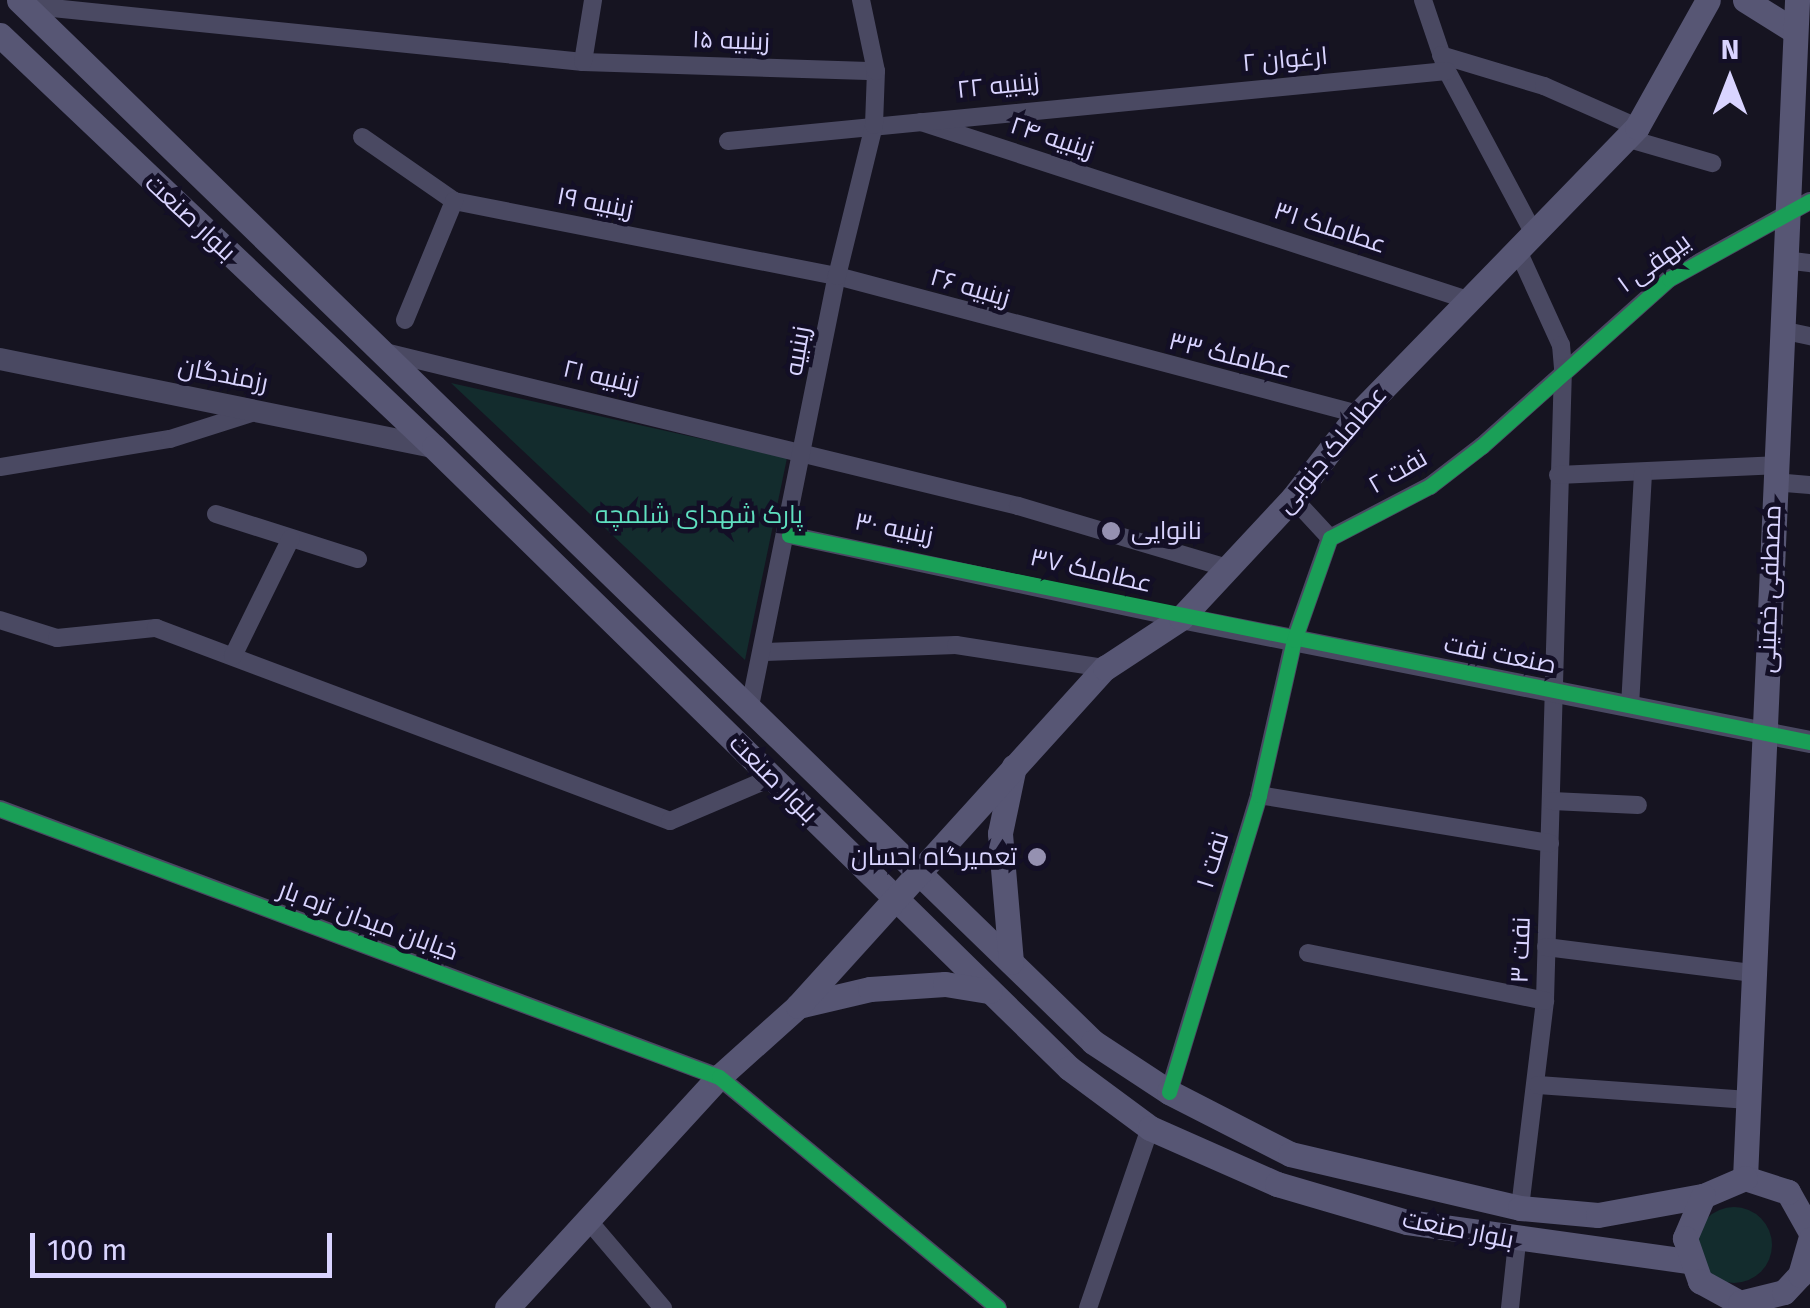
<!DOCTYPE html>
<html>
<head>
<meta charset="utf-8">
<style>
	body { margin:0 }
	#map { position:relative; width:1810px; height:1308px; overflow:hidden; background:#161421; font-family:"Fira Sans",Cairo,sans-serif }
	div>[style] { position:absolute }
	.green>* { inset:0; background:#132c2d }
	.round { border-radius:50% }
	.minor>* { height:18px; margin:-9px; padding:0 9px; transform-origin:9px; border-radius:9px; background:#4a4962 }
	.tertiary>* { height:22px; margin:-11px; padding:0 11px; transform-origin:11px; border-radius:11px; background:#4a4962 }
	.secondary>* { height:25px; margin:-12.5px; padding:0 12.5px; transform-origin:12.5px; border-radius:12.5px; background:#575674 }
	.cycleway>* { height:15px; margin:-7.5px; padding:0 7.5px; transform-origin:7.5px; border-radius:7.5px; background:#1a9f57 }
	.dots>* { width:28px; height:28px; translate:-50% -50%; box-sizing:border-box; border:5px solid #130f26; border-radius:50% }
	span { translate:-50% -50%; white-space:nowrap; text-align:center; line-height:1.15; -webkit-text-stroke:9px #130f26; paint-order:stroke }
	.street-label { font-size:25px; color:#d9d4ff }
	.park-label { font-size:25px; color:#5fe0c0 }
	.poi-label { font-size:25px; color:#d9d4ff }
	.left { translate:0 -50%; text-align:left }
	.right { translate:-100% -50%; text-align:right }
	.north { position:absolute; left:1680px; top:30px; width:100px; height:100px; -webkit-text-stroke:8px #130f26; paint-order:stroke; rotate:0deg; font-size:28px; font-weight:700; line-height:40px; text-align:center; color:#d9d4ff }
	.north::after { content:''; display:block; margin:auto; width:35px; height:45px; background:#d9d4ff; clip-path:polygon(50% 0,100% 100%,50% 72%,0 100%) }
	.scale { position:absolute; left:30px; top:1233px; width:302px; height:45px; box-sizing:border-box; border:5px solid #d9d4ff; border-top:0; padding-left:12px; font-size:30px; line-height:35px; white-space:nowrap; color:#d9d4ff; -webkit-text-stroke:8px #130f26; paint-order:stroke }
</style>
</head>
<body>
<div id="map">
	<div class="green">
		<div style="clip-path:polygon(451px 383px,787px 458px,745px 660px)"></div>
		<div class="round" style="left:1696px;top:1207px;width:76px;height:76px"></div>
	</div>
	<div class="minor">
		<div style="left:1423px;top:0;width:75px;rotate:71.3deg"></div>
		<div style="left:1447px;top:71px;width:187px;rotate:61.9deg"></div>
		<div style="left:23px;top:5px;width:563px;rotate:5.81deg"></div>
		<div style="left:583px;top:62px;width:293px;rotate:1.8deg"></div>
		<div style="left:1441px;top:55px;width:108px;rotate:16.8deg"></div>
		<div style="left:1544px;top:86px;width:102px;rotate:23.8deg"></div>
		<div style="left:583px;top:62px;width:63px;rotate:-80.8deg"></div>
		<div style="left:921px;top:122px;width:575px;rotate:18.03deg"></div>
		<div style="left:362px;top:137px;width:112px;rotate:34.8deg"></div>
		<div style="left:454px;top:201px;width:390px;rotate:11.1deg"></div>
		<div style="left:837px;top:276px;width:539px;rotate:14.84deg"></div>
		<div style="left:1626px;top:138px;width:90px;rotate:16.2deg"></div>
		<div style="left:728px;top:141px;width:722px;rotate:-5.56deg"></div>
		<div style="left:1519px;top:253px;width:101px;rotate:65.5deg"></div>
		<div style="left:1561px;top:345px;width:23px;rotate:85deg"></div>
		<div style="left:1563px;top:368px;width:633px;rotate:91.63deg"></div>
		<div style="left:1545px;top:1001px;width:209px;rotate:96.9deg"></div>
		<div style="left:1784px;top:260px;width:26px;rotate:7deg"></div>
		<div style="left:405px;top:320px;width:129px;rotate:-67.6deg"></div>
		<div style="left:1781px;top:330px;width:30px;rotate:12deg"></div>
		<div style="left:385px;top:352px;width:651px;rotate:13.67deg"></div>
		<div style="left:1018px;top:506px;width:218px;rotate:16.5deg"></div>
		<div style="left:0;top:467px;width:172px;rotate:-9.4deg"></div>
		<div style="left:170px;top:439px;width:92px;rotate:-17.7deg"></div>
		<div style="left:1558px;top:475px;width:217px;rotate:-2.6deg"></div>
		<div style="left:1774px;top:482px;width:36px;rotate:5deg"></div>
		<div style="left:1293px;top:498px;width:54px;rotate:47.2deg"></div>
		<div style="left:216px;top:514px;width:149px;rotate:17.6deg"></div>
		<div style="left:789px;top:535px;width:401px;rotate:12deg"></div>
		<div style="left:0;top:620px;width:60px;rotate:17.5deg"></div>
		<div style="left:57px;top:638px;width:100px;rotate:-5.8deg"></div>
		<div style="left:156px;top:628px;width:549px;rotate:20.58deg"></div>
		<div style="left:670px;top:821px;width:110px;rotate:-23.1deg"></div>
		<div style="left:765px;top:652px;width:191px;rotate:-2.1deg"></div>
		<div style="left:956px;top:645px;width:151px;rotate:8.8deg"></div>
		<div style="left:233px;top:656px;width:131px;rotate:-63.8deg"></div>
		<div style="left:1630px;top:706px;width:233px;rotate:-86.8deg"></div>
		<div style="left:749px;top:711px;width:444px;rotate:-78.6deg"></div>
		<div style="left:837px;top:276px;width:155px;rotate:-76.2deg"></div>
		<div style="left:874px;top:125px;width:54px;rotate:-87.9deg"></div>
		<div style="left:876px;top:71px;width:73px;rotate:-101.9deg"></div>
		<div style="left:1259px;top:795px;width:295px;rotate:9.4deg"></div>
		<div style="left:1552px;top:801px;width:86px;rotate:2.7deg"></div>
		<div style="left:0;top:809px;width:767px;rotate:20.44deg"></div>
		<div style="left:719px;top:1077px;width:362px;rotate:39.6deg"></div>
		<div style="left:1546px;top:947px;width:209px;rotate:7.2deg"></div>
		<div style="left:1308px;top:953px;width:242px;rotate:11.4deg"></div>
		<div style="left:1538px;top:1085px;width:211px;rotate:4.1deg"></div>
		<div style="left:1169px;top:1092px;width:310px;rotate:-73.1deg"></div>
		<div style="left:1259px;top:795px;width:159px;rotate:-77.3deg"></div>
		<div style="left:1294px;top:640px;width:108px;rotate:-70.6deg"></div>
		<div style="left:1330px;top:538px;width:113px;rotate:-27.5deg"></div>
		<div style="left:1430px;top:486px;width:66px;rotate:-37.6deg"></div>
		<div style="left:1482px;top:446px;width:251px;rotate:-41.8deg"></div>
		<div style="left:1669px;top:279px;width:161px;rotate:-29deg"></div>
		<div style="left:588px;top:1220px;width:116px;rotate:49.6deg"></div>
		<div style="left:1088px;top:1308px;width:190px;rotate:-71deg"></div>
		<div style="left:1510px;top:1308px;width:66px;rotate:-83.9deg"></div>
	</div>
	<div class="tertiary">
		<div style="left:0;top:359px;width:443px;rotate:11.5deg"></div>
		<div style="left:1181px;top:618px;width:641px;rotate:11.15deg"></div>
	</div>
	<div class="secondary">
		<div style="left:19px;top:0;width:1496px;rotate:44.13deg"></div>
		<div style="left:1093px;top:1042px;width:91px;rotate:33.3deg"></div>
		<div style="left:1169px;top:1092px;width:136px;rotate:27.1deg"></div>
		<div style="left:1290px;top:1154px;width:236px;rotate:13.2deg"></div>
		<div style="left:1520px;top:1208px;width:78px;rotate:5.1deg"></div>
		<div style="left:1598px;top:1215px;width:107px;rotate:-10.3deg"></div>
		<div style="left:1745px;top:0;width:57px;rotate:32deg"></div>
		<div style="left:0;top:35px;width:598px;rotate:43.51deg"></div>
		<div style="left:434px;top:447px;width:888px;rotate:44.36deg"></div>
		<div style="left:1069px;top:1068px;width:101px;rotate:36.5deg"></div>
		<div style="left:1150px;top:1128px;width:139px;rotate:23.8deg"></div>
		<div style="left:1277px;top:1184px;width:135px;rotate:16.3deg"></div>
		<div style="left:1407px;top:1222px;width:284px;rotate:7.9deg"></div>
		<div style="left:1011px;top:962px;width:129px;rotate:-94.9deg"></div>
		<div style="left:1000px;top:833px;width:68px;rotate:-78.2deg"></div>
		<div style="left:798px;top:1006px;width:74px;rotate:-13.3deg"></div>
		<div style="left:870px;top:989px;width:75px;rotate:-3.8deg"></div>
		<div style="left:945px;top:984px;width:45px;rotate:9deg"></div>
		<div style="left:1745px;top:1178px;width:1179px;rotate:-87.47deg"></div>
		<div style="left:1810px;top:1231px;width:45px;rotate:-119.4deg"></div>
		<div style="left:1788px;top:1192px;width:45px;rotate:-162deg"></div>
		<div style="left:1745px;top:1178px;width:46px;rotate:156.8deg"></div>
		<div style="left:1703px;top:1196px;width:46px;rotate:113.2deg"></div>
		<div style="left:1685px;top:1238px;width:46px;rotate:70.8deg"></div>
		<div style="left:1700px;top:1281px;width:46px;rotate:28.8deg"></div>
		<div style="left:1740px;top:1303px;width:45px;rotate:-14deg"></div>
		<div style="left:1784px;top:1292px;width:23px;rotate:-47deg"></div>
		<div style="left:1800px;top:1275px;width:37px;rotate:-74deg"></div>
		<div style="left:507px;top:1308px;width:314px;rotate:-47.5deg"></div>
		<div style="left:719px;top:1077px;width:106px;rotate:-41.9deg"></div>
		<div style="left:798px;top:1006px;width:457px;rotate:-47.8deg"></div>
		<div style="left:1105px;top:668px;width:91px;rotate:-33.3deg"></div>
		<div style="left:1181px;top:618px;width:164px;rotate:-47deg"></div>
		<div style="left:1293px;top:498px;width:106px;rotate:-52.3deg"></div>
		<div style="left:1358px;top:414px;width:400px;rotate:-45.8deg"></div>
		<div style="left:1637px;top:127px;width:145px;rotate:-60.8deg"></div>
	</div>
	<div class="cycleway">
		<div style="left:789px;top:535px;width:1042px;rotate:11.46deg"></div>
		<div style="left:0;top:809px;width:767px;rotate:20.44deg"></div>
		<div style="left:719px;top:1077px;width:362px;rotate:39.6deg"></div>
		<div style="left:1169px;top:1092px;width:310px;rotate:-73.1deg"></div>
		<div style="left:1259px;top:795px;width:159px;rotate:-77.3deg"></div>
		<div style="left:1294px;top:640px;width:108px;rotate:-70.6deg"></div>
		<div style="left:1330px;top:538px;width:113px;rotate:-27.5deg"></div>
		<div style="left:1430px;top:486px;width:66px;rotate:-37.6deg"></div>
		<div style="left:1482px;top:446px;width:251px;rotate:-41.8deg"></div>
		<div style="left:1669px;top:279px;width:161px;rotate:-29deg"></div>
	</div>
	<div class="dots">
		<div style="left:1111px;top:531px;background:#9591b1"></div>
		<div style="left:1037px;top:857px;background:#9591b1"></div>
	</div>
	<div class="street-label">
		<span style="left:731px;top:41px;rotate:2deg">زینبیه ۱۵</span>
		<span style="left:1285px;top:60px;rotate:-5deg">ارغوان ۲</span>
		<span style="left:998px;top:86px;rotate:-6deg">زینبیه ۲۲</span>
		<span style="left:1052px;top:138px;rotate:18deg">زینبیه ۲۴</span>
		<span style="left:595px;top:203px;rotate:11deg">زینبیه ۱۹</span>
		<span style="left:190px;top:218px;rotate:43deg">بلوار صنعت</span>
		<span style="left:1330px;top:228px;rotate:18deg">عطاملک ۳۱</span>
		<span style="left:1654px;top:263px;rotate:-36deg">بیهقی ۱</span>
		<span style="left:970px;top:288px;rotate:16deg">زینبیه ۲۶</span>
		<span style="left:798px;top:351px;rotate:-80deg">زینبیه</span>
		<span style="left:1230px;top:356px;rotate:14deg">عطاملک ۳۳</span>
		<span style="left:223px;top:375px;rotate:11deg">رزمندگان</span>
		<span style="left:601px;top:377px;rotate:13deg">زینبیه ۲۱</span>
		<span style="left:1332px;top:450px;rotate:-50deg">عطاملک جنوبی</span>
		<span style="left:1398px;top:472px;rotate:-30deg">نفت ۲</span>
		<span style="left:894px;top:529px;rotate:11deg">زینبیه ۳۰</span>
		<span style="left:1091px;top:571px;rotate:13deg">عطاملک ۳۷</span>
		<span style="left:1770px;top:589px;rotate:-88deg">مصطفی خمینی</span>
		<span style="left:1500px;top:655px;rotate:11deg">صنعت نفت</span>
		<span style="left:773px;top:779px;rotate:45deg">بلوار صنعت</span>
		<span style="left:1213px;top:860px;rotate:-73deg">نفت ۱</span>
		<span style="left:368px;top:921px;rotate:20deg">خیابان میدان تره بار</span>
		<span style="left:1521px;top:950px;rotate:-88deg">نفت ۳</span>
		<span style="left:1458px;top:1230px;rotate:11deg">بلوار صنعت</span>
	</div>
	<div class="park-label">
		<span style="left:699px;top:515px">پارک شهدای شلمچه</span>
	</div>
	<div class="poi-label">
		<span class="left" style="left:1131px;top:531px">نانوایی</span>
		<span class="right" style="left:1017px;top:857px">تعمیرگاه احسان</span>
	</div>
	<div class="north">N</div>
	<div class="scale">100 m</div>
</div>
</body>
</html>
